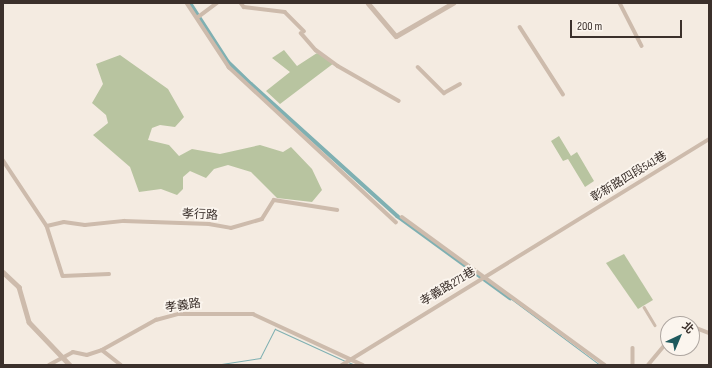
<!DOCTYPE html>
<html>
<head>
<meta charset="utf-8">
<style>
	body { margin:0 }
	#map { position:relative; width:712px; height:368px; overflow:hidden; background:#f4ebe1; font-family:"Sofia Sans Condensed","Noto Sans TC",sans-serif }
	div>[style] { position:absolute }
	.green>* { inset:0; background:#b8c4a0 }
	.stream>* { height:1px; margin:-0.5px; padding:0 0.5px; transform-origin:0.5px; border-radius:0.5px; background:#7fb0b2 }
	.canal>* { height:4px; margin:-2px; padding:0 2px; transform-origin:2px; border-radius:2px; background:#7fb0b2 }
	.pedestrian>* { height:2.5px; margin:-1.25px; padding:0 1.25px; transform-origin:1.25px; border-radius:1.25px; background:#cdbbac }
	.minor>* { height:3.5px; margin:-1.75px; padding:0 1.75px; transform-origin:1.75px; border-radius:1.75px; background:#cdbbac }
	.tertiary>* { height:4.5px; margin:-2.25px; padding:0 2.25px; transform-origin:2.25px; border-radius:2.25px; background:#cdbbac }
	span { translate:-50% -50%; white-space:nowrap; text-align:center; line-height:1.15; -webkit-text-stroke:3.5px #fbf5ee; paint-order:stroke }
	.street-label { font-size:12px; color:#3b302b }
	.frame { position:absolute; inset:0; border:4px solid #3b302b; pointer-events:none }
	.north { position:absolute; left:660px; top:316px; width:40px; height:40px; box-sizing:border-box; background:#fbf5ee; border:1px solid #aea6a0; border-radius:50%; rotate:44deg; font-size:11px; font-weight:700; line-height:16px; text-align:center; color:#3b302b }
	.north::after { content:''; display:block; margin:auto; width:14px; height:18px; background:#1f5a5e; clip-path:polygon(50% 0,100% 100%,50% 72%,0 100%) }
	.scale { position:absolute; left:570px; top:20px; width:112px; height:18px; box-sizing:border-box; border:2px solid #3b302b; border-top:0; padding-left:5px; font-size:12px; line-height:14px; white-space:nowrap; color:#3b302b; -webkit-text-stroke:3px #fbf5ee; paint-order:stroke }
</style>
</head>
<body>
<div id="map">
	<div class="green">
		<div style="clip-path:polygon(284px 50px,297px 66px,317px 53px,334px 63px,280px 104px,266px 91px,290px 72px,272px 58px)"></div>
		<div style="clip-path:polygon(120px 55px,168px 89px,184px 117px,175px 127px,160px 125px,152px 128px,148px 140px,169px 145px,179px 156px,192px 149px,220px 154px,260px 145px,283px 152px,291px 147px,312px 169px,322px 190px,312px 202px,277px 198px,251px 172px,228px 165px,214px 169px,206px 178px,190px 171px,183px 177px,183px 189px,177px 195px,161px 189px,139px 192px,130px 167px,93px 135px,108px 123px,106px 115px,92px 103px,103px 84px,96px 64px)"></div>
		<div style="clip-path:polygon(559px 136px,571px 156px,577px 152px,594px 181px,585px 187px,568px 159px,563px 161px,551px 141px)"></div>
		<div style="clip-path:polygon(624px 254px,653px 300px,638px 309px,606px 263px)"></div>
	</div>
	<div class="stream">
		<div style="left:510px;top:298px;width:112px;rotate:36.7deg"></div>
		<div style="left:348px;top:362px;width:8px;rotate:23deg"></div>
		<div style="left:58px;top:365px;width:6px"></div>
		<div style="left:215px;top:365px;width:46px;rotate:-8.8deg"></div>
		<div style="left:260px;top:358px;width:33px;rotate:-63deg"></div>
		<div style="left:275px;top:329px;width:77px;rotate:24.6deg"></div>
	</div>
	<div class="canal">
		<div style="left:190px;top:3px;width:70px;rotate:57.2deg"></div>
		<div style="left:228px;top:62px;width:32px;rotate:44deg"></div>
		<div style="left:251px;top:84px;width:197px;rotate:42.1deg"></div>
		<div style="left:397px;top:216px;width:140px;rotate:36deg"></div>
	</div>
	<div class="pedestrian">
		<div style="left:644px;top:307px;width:21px;rotate:59deg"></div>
	</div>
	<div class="minor">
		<div style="left:187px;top:3px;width:77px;rotate:56.7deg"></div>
		<div style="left:229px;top:67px;width:228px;rotate:42.9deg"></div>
		<div style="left:241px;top:3px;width:5px;rotate:53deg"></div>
		<div style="left:244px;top:7px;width:41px;rotate:7deg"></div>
		<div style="left:285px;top:12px;width:27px;rotate:45deg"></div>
		<div style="left:620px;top:3px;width:48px;rotate:62.9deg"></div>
		<div style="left:197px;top:18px;width:25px;rotate:-37deg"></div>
		<div style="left:520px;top:27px;width:80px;rotate:57.3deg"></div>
		<div style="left:301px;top:33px;width:23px;rotate:49deg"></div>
		<div style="left:316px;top:50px;width:27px;rotate:36deg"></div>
		<div style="left:338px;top:66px;width:70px;rotate:29.8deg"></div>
		<div style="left:418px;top:67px;width:37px;rotate:45deg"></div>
		<div style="left:444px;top:93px;width:18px;rotate:-29deg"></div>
		<div style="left:3px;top:160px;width:79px;rotate:56.3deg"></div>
		<div style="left:47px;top:226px;width:52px;rotate:72.3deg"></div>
		<div style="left:63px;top:276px;width:46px;rotate:-2.5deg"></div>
		<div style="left:402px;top:217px;width:251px;rotate:36.1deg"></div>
		<div style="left:47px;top:226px;width:17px;rotate:-13deg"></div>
		<div style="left:64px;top:222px;width:21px;rotate:8deg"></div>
		<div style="left:85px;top:225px;width:39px;rotate:-6deg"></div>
		<div style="left:124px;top:221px;width:85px;rotate:2deg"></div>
		<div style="left:209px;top:224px;width:22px;rotate:10deg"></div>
		<div style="left:231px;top:228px;width:32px;rotate:-16deg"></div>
		<div style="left:262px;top:219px;width:22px;rotate:-58deg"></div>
		<div style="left:274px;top:200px;width:64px;rotate:9deg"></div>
		<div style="left:692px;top:331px;width:5px;rotate:-37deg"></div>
		<div style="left:696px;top:328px;width:14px;rotate:21deg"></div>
		<div style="left:633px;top:348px;width:17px;rotate:90deg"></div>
		<div style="left:102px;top:350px;width:62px;rotate:-29.1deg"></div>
		<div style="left:156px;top:320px;width:24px;rotate:-15deg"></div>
		<div style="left:179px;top:314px;width:74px"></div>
		<div style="left:253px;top:314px;width:121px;rotate:24.9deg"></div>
		<div style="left:49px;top:365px;width:27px;rotate:-28deg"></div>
		<div style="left:73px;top:352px;width:14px;rotate:12deg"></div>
		<div style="left:87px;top:355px;width:16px;rotate:-18deg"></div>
		<div style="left:102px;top:350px;width:24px;rotate:38deg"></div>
		<div style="left:342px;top:365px;width:431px;rotate:-31.6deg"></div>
		<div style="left:648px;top:365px;width:31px;rotate:-50deg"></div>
	</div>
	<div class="tertiary">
		<div style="left:368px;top:3px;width:43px;rotate:49.7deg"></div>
		<div style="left:396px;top:36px;width:66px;rotate:-30.1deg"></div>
		<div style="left:3px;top:272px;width:22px;rotate:43deg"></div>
		<div style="left:19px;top:287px;width:36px;rotate:74deg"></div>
		<div style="left:29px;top:322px;width:59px;rotate:46.4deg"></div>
	</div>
	<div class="street-label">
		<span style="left:629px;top:177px;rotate:-31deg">彰新路四段541巷</span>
		<span style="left:200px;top:215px;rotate:3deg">孝行路</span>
		<span style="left:448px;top:287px;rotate:-31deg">孝義路271巷</span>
		<span style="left:183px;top:306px;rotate:-8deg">孝義路</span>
	</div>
	<div class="frame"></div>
	<div class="north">北</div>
	<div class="scale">200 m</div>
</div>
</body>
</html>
